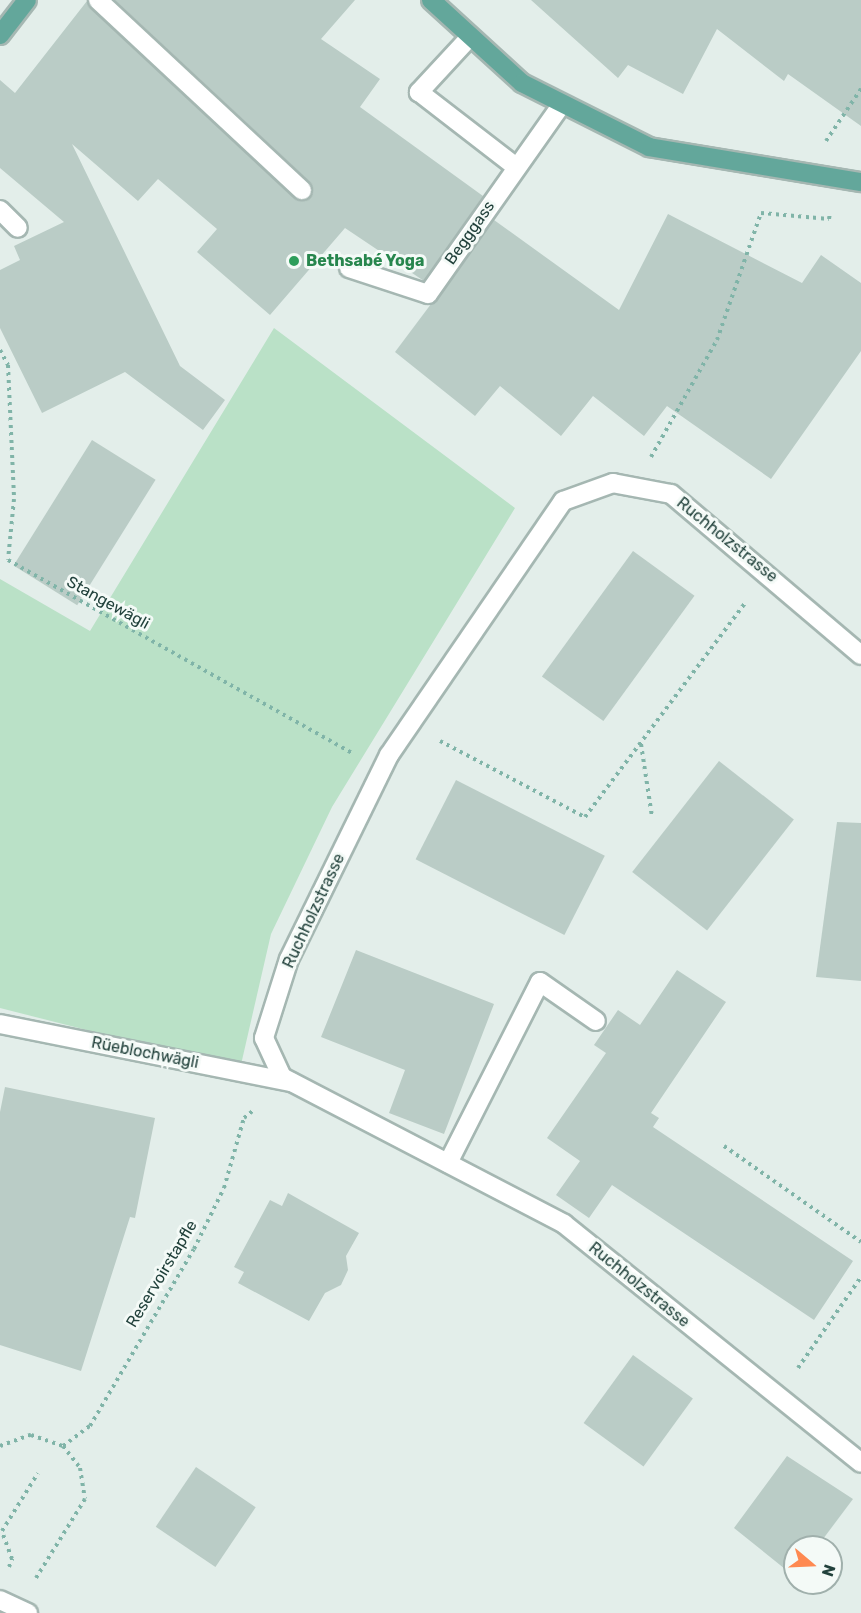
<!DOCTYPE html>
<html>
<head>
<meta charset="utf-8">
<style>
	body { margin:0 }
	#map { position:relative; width:861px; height:1613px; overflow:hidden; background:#e3eeea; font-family:Rubik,sans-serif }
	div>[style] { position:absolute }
	.green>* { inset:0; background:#bae1c7 }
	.building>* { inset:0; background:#baccc6; transform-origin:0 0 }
	.path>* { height:4px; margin-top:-2px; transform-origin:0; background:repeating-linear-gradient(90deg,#80b4a8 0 3px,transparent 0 7.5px) }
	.roads { filter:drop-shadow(2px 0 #a5b7b2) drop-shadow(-2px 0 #a5b7b2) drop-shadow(0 2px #a5b7b2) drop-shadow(0 -2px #a5b7b2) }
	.minor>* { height:18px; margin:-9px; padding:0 9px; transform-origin:9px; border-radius:9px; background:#fff }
	.major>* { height:18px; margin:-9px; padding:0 9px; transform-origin:9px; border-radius:9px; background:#63a79b }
	.dots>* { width:16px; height:16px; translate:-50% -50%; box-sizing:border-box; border:3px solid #f4faf7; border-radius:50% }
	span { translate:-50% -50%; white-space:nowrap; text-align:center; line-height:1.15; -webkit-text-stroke:6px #f4faf7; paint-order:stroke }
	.street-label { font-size:16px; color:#21413b }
	.leisure-label { font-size:16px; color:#27864d; font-weight:700 }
	.left { translate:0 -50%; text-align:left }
	.north { position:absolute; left:783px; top:1535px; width:60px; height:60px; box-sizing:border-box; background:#f4faf7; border:2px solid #a0b0ac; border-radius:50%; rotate:109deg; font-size:16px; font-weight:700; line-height:24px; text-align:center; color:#21413b }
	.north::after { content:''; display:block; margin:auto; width:21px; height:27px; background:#fe8951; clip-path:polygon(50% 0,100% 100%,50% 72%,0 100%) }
</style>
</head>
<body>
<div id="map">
	<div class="green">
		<div style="clip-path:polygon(274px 328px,515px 508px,332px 807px,271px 934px,240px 1069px,0 1008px,0 579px,90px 631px)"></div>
	</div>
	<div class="building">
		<div style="clip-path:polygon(115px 0,355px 0,321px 39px,380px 79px,360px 107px,483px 196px,424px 281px,345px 228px,270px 315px,197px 252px,217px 229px,158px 179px,138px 201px,72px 144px,180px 366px,225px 400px,203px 430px,125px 372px,42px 413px,0 328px,0 270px,20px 260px,14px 246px,64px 222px,0 168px,0 80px,15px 93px,87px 1px,294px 198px,305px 201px,313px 193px,310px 182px)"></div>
		<div style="clip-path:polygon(531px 0,861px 0,861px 126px,788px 74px,784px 81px,717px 29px,683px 94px,628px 65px,618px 78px)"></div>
		<div style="clip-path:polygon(668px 214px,802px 283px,821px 255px,861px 283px,861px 351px,771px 479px,667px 406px,644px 436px,593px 396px,561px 436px,500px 386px,475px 416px,395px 352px,494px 220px,619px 310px)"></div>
		<div style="left:92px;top:440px;width:75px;height:148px;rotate:32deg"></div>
		<div style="left:633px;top:551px;width:76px;height:155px;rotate:36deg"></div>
		<div style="left:719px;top:761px;width:95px;height:141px;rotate:38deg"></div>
		<div style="left:456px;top:780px;width:167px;height:89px;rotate:27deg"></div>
		<div style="clip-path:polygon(837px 822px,861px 823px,861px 981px,816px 977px)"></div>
		<div style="clip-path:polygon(356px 950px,494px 1004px,444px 1134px,389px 1113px,405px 1070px,321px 1037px)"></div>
		<div style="clip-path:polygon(677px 970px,726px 1002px,651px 1113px,659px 1118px,653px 1127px,853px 1261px,814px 1320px,612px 1185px,589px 1218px,556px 1195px,580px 1161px,547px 1138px,606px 1053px,594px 1045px,618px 1010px,640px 1025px)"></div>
		<div style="clip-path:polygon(5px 1087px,155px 1118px,135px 1218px,130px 1217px,81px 1371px,0 1345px,0 1112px)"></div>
		<div style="clip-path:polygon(288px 1193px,359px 1233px,346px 1256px,348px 1270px,341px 1285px,325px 1293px,309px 1321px,238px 1283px,244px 1272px,234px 1267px,270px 1200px,282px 1206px)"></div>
		<div style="left:633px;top:1355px;width:74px;height:84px;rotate:36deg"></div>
		<div style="clip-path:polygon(787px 1456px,853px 1499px,817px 1547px,795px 1547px,795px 1577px,734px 1528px)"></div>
		<div style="left:196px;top:1467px;width:72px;height:72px;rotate:34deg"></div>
	</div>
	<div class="path">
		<div style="left:826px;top:141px;width:63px;rotate:-56.1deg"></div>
		<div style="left:0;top:350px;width:17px;rotate:62deg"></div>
		<div style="left:8px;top:365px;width:134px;rotate:87.4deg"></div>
		<div style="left:14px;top:499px;width:61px;rotate:95.6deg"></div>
		<div style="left:8px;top:560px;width:394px;rotate:29.3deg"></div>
		<div style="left:651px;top:457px;width:134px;rotate:-60.6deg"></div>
		<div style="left:717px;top:340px;width:134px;rotate:-70.9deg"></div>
		<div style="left:761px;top:213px;width:68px;rotate:5deg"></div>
		<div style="left:829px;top:219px;width:6px;rotate:-81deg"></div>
		<div style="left:440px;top:741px;width:164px;rotate:27.7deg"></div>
		<div style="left:585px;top:817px;width:267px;rotate:-53.2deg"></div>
		<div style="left:641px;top:744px;width:74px;rotate:81.4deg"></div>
		<div style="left:724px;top:1146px;width:167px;rotate:35deg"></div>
		<div style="left:798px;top:1368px;width:111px;rotate:-55.3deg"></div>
		<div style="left:0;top:1446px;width:33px;rotate:-20deg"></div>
		<div style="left:31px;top:1435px;width:34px;rotate:19deg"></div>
		<div style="left:63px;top:1446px;width:28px;rotate:52deg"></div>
		<div style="left:80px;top:1468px;width:31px;rotate:81deg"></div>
		<div style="left:85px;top:1499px;width:93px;rotate:121.8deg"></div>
		<div style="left:63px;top:1446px;width:34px;rotate:-37deg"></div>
		<div style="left:90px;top:1426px;width:205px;rotate:-59.6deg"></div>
		<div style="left:194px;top:1249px;width:68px;rotate:-63.8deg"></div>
		<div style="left:224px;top:1188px;width:73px;rotate:-74.1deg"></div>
		<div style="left:244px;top:1118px;width:13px;rotate:-39deg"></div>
		<div style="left:9px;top:1567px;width:9px;rotate:-69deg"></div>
		<div style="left:12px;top:1559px;width:30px;rotate:-110deg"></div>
		<div style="left:2px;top:1531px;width:68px;rotate:-58.2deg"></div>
	</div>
	<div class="roads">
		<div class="minor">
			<div style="left:98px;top:0;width:279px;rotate:43deg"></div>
			<div style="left:469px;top:38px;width:74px;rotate:132.8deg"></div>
			<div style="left:419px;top:92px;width:123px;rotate:37.7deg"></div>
			<div style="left:0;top:210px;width:25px;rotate:45deg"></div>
			<div style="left:349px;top:268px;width:83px;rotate:18.2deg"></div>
			<div style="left:428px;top:294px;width:232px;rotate:-54.8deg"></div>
			<div style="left:861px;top:655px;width:249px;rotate:-139.7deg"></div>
			<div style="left:671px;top:494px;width:59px;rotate:-169.3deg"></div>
			<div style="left:613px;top:483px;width:53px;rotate:160.2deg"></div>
			<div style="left:563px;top:501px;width:308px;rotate:124.4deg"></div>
			<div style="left:389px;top:755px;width:227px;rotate:116.1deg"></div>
			<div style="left:289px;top:959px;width:83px;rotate:107.6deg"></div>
			<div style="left:264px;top:1038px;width:43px;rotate:65.2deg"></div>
			<div style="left:282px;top:1077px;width:318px;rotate:27.5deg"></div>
			<div style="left:564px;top:1224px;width:381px;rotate:38.8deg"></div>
			<div style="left:0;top:1024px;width:297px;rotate:11.3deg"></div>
			<div style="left:448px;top:1163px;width:203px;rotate:-63.1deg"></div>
			<div style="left:540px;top:982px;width:68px;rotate:34.9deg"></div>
			<div style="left:0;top:1600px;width:31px;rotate:25deg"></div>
		</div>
		<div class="major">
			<div style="left:431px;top:0;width:123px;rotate:42.4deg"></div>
			<div style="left:522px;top:83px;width:142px;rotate:26.7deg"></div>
			<div style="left:649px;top:147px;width:215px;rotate:9.4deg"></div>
			<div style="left:0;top:35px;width:44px;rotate:-52.4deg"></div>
		</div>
	</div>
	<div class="dots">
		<div style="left:294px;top:261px;background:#2e9e5b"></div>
	</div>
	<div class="street-label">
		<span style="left:470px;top:233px;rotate:-55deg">Begggass</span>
		<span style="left:727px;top:540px;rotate:39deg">Ruchholzstrasse</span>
		<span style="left:108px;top:603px;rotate:29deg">Stangewägli</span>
		<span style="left:314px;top:911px;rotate:-65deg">Ruchholzstrasse</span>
		<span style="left:145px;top:1053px;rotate:11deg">Rüeblochwägli</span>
		<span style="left:162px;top:1274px;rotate:-59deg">Reservoirstapfle</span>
		<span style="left:639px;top:1285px;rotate:39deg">Ruchholzstrasse</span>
	</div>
	<div class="leisure-label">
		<span class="left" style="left:306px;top:261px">Bethsabé Yoga</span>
	</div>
	<div class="north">N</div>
</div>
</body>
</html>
